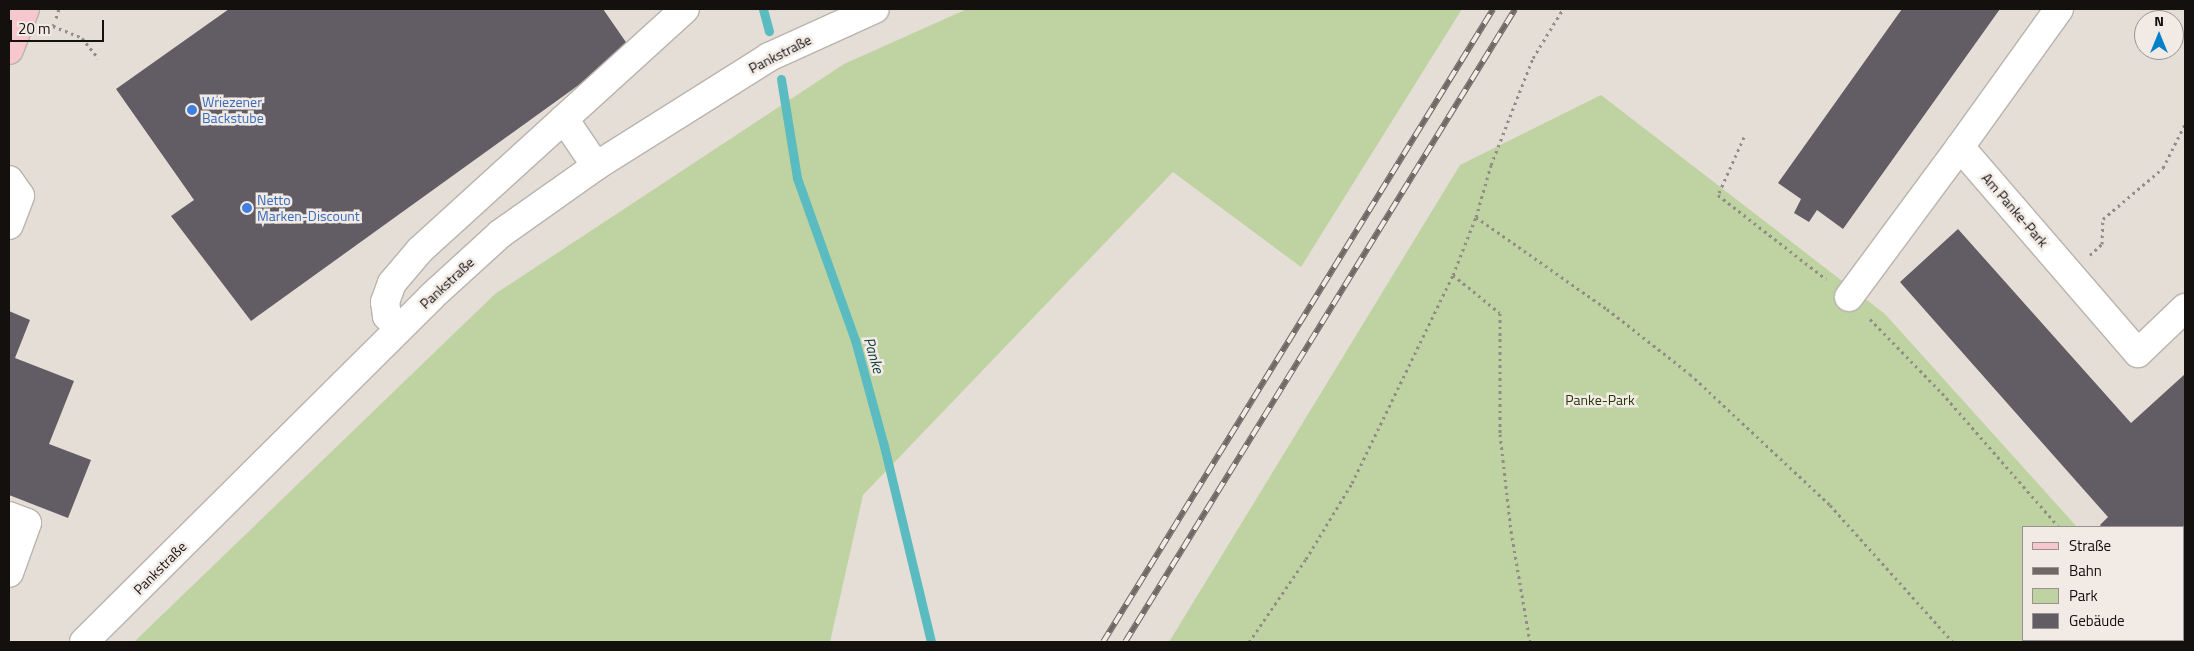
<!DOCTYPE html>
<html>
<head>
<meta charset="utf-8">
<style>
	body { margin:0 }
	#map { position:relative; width:2194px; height:651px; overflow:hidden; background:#e5ded7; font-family:"Titillium Web",sans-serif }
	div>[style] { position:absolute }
	.green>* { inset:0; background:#bed3a1 }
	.stream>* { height:9px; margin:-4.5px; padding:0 4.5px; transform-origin:4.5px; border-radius:4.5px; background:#5abcc0 }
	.building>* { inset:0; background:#625d64 }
	.path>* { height:3px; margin-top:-1.5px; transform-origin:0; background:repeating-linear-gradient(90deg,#918c87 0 2.5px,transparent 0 6.5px) }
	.roads { filter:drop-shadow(1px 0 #bab3ad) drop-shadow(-1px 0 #bab3ad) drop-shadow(0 1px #bab3ad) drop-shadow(0 -1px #bab3ad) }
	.minor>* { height:28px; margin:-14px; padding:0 14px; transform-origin:14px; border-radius:14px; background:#fff }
	.major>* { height:28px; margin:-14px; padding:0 14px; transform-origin:14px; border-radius:14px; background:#f7c7ce }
	.rail>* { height:5.5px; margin-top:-2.75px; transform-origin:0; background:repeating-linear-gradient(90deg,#f2ebe5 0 11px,#6e6965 0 22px); box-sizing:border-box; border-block:1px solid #6e6965 }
	.dots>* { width:14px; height:14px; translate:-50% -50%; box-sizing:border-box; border:2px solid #f2ebe5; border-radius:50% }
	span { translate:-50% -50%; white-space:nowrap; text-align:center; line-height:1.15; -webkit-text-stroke:5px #f2ebe5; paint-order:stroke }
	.street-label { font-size:14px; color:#13100e }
	.shop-label { font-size:14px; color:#366cbe }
	.left { translate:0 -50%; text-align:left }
	.park-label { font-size:14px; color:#283908 }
	.water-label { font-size:15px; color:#124042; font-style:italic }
	.frame { position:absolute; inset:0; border:10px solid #13100e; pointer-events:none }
	.legend { position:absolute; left:2022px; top:526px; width:162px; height:115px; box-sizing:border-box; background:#f2ebe5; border:1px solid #99938f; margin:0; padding:6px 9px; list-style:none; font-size:15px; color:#13100e }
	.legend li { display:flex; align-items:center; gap:10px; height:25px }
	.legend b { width:25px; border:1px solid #99938f }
	.north { position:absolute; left:2134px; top:10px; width:50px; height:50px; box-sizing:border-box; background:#f2ebe5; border:1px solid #99938f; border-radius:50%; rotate:0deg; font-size:14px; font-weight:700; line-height:20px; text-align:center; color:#13100e }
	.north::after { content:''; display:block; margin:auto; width:18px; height:22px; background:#0080c8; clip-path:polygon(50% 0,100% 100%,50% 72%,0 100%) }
	.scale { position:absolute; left:10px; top:20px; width:94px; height:22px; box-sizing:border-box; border:2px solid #13100e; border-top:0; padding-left:6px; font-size:15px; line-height:18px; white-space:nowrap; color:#13100e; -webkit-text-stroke:4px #f2ebe5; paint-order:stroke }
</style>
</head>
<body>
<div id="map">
	<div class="green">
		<div style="clip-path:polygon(967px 9px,1462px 9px,1301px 267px,1173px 172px,863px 495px,830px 642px,134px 642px,495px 294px,844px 64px)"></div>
		<div style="clip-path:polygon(1601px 95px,1885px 314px,2077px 527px,2023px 527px,2023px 640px,2179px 642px,1169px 642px,1460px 165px)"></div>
	</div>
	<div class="stream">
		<div style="left:763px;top:9px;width:23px;rotate:75deg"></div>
		<div style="left:781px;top:79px;width:100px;rotate:80.8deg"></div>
		<div style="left:797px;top:178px;width:172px;rotate:70.3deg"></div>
		<div style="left:855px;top:340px;width:110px;rotate:74.7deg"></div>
		<div style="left:884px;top:446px;width:202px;rotate:76.5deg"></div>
	</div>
	<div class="building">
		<div style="clip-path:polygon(229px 9px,603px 9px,630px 48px,251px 321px,171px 216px,194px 200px,116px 89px)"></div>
		<div style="clip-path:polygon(1902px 9px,2000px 9px,1843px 229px,1817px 210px,1809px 222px,1794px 213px,1801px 199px,1778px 183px)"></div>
		<div style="clip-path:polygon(1958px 229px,2131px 423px,2185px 374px,2185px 602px,2183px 527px,2102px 527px,2100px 525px,2108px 517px,1900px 282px)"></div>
		<div style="clip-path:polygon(9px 311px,30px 320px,15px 358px,74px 381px,49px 444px,91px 460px,68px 518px,9px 495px)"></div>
	</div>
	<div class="path">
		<div style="left:56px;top:18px;width:9px;rotate:-72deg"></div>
		<div style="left:54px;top:24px;width:2px;rotate:117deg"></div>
		<div style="left:53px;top:26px;width:31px;rotate:22deg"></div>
		<div style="left:82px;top:38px;width:26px;rotate:51deg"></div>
		<div style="left:1744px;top:137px;width:64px;rotate:114.1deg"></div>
		<div style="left:1718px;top:195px;width:137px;rotate:37.9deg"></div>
		<div style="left:1476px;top:217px;width:160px;rotate:35.1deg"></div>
		<div style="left:1607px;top:309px;width:105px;rotate:38.1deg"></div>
		<div style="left:1690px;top:374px;width:192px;rotate:43.1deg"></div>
		<div style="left:1830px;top:505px;width:184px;rotate:48.1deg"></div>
		<div style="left:2090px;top:255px;width:16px;rotate:-43deg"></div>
		<div style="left:2102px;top:244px;width:25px;rotate:-88deg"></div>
		<div style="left:2103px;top:219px;width:79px;rotate:-40.4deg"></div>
		<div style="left:2163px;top:168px;width:49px;rotate:-63.4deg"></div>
		<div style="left:1453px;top:275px;width:60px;rotate:39deg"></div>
		<div style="left:1500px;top:313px;width:121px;rotate:90deg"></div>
		<div style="left:1500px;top:434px;width:98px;rotate:83.5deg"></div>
		<div style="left:1511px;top:531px;width:113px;rotate:80.3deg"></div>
		<div style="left:1870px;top:319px;width:103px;rotate:45.8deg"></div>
		<div style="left:1942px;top:393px;width:178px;rotate:48.9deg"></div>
		<div style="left:2162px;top:640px;width:3px;rotate:45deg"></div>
		<div style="left:1249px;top:642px;width:101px;rotate:-55.5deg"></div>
		<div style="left:1306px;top:559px;width:89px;rotate:-58.8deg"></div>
		<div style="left:1352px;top:483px;width:231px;rotate:-64.1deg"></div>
		<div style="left:1453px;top:275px;width:62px;rotate:-68.4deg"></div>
		<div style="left:1476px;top:217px;width:54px;rotate:-73.9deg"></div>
		<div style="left:1491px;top:165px;width:115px;rotate:-68.6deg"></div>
		<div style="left:1533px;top:58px;width:57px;rotate:-58.5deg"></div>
	</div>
	<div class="roads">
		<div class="minor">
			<div style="left:2059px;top:9px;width:170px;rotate:125.7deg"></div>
			<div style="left:1960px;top:147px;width:272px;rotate:49.2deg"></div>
			<div style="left:2138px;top:353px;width:65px;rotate:-43.8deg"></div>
			<div style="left:564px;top:119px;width:57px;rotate:55.8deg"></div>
			<div style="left:9px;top:180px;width:19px;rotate:55deg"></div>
			<div style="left:20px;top:196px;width:31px;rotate:111deg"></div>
			<div style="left:1849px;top:297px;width:187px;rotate:-53.5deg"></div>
			<div style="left:399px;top:328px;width:17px;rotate:-135deg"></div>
			<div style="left:387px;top:316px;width:14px;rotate:-98deg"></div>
			<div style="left:385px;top:302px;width:20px;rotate:-70deg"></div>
			<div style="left:392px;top:283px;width:43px;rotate:-49.7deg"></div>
			<div style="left:420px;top:250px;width:358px;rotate:-42.3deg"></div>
			<div style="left:9px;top:516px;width:19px;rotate:21deg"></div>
			<div style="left:27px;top:523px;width:53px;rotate:109.8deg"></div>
			<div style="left:84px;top:642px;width:489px;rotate:-44.8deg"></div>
			<div style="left:431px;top:297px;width:93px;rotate:-42.4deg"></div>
			<div style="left:500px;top:234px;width:118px;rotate:-35.3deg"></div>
			<div style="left:596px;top:166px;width:204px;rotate:-32.2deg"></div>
			<div style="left:769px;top:57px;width:116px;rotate:-24.4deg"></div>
		</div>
		<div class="major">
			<div style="left:9px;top:50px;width:44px;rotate:-68.7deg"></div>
		</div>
	</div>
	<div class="rail">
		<div style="left:1103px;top:642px;width:743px;rotate:-58.36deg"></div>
		<div style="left:1125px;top:642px;width:743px;rotate:-58.36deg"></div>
	</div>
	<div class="dots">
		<div style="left:192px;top:110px;background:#3f7fe0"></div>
		<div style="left:247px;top:208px;background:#3f7fe0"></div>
	</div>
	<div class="street-label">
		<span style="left:780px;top:54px;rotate:-27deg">Pankstraße</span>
		<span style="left:2015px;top:210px;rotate:49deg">Am Panke-Park</span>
		<span style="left:447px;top:283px;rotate:-43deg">Pankstraße</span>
		<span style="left:160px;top:568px;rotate:-45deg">Pankstraße</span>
	</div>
	<div class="shop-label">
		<span class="left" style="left:202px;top:110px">Wriezener<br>Backstube</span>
		<span class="left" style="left:257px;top:208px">Netto<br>Marken-Discount</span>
	</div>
	<div class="park-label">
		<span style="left:1600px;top:400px">Panke-Park</span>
	</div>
	<div class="water-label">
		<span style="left:874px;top:355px;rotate:74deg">Panke</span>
	</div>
	<div class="frame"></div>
	<ul class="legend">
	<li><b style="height:6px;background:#f7c7ce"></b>Straße</li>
	<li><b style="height:6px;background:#6e6965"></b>Bahn</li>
	<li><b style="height:14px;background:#bed3a1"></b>Park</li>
	<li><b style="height:14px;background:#625d64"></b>Gebäude</li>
	</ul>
	<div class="north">N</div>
	<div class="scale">20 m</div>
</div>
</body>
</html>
